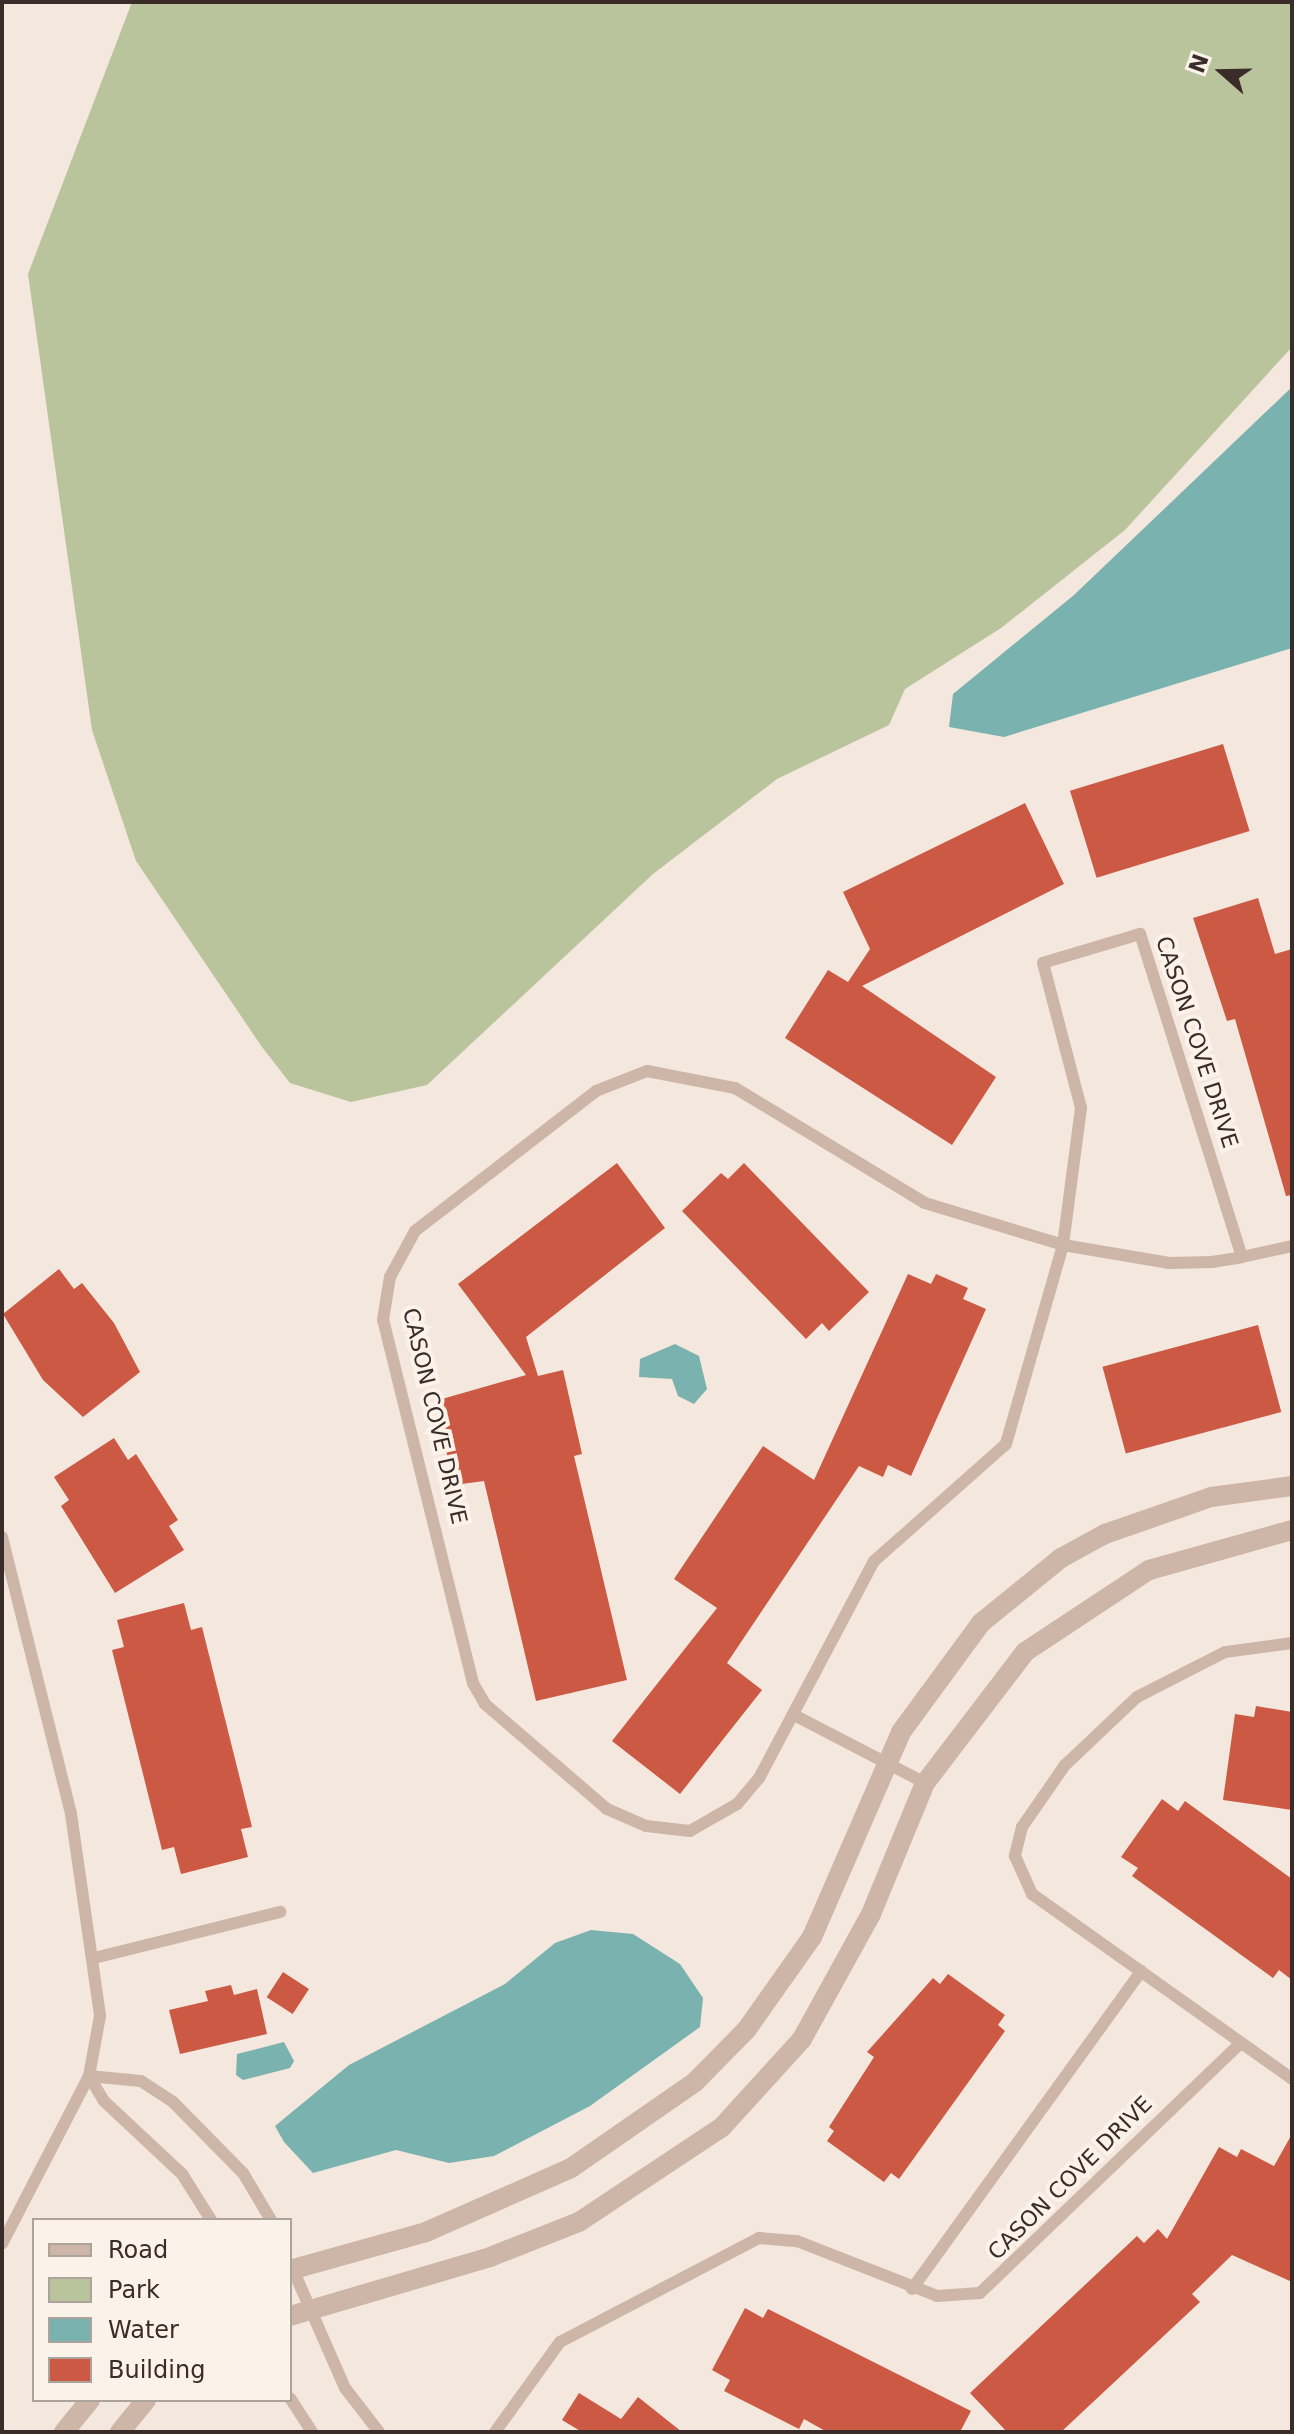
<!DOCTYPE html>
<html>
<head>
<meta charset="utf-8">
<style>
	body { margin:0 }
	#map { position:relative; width:1294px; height:2434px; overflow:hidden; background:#f4e7dd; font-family:"DejaVu Sans",sans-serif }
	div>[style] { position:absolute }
	.green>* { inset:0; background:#bac49c }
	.water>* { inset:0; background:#7ab2b0 }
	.building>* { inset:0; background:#cb5943; transform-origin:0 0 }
	.lane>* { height:12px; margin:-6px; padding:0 6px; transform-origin:6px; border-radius:6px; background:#cdb6a8 }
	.street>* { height:20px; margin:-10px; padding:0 10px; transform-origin:10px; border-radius:10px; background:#cdb6a8 }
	span { translate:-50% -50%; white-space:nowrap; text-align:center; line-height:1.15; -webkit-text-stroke:8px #fbf2ea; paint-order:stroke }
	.street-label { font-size:22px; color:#392c29 }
	.frame { position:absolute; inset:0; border:4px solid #392c29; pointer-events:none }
	.legend { position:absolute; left:32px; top:2218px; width:260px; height:184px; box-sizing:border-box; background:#fbf2ea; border:2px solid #ada39d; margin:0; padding:10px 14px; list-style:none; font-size:24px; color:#392c29 }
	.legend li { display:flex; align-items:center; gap:16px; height:40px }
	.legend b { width:40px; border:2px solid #ada39d }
	.north { position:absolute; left:1182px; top:32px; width:80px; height:80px; -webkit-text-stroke:6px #fbf2ea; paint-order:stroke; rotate:290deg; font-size:22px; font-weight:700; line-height:32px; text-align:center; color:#392c29 }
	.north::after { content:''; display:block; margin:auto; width:28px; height:36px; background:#392c29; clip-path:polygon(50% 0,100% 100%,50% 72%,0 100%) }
</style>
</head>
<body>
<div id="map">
	<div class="green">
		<div style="clip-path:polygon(132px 2px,1292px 2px,1292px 347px,1125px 530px,1001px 628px,905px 689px,889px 725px,777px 779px,653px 874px,427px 1085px,351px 1102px,290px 1083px,262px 1047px,136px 861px,92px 730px,28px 274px)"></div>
	</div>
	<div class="water">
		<div style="clip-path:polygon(1292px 387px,1292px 648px,1004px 737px,949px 727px,953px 694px,1074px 595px)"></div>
		<div style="clip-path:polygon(675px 1344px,699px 1356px,707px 1389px,694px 1404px,678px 1396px,672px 1379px,639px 1377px,640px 1359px)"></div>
		<div style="clip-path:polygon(591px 1930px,633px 1934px,680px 1964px,703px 1998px,700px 2027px,590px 2106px,494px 2156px,449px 2163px,396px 2150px,313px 2173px,284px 2142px,275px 2126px,349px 2065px,505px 1984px,555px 1943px)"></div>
		<div style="clip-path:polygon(284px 2042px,294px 2061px,290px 2068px,243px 2080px,236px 2075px,237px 2054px)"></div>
	</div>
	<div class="building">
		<div style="left:1223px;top:744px;width:91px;height:160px;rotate:73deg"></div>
		<div style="clip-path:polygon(1025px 803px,1064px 884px,862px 986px,996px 1077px,952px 1145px,785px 1038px,828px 970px,848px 982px,870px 949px,843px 892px)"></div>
		<div style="clip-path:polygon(1258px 898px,1275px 954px,1292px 949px,1292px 1195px,1286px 1196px,1235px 1019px,1227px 1021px,1193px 918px)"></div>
		<div style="clip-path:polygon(617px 1163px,665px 1228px,526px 1337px,538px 1376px,563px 1370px,582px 1454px,574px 1456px,627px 1680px,536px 1701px,484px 1481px,454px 1485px,435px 1401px,526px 1375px,458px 1284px)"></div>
		<div style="clip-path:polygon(744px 1163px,869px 1292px,829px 1331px,822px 1323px,806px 1339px,682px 1211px,721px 1173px,728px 1179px)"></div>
		<div style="clip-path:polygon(59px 1269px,74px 1289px,82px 1283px,114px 1323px,140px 1372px,83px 1417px,43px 1380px,3px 1314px)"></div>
		<div style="clip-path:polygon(908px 1274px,931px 1284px,936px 1274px,968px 1288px,963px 1299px,986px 1309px,911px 1476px,888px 1465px,883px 1477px,859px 1466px,727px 1663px,762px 1690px,680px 1794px,612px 1741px,717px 1608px,674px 1579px,763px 1446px,814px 1480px)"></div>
		<div style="left:1258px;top:1325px;width:90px;height:161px;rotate:75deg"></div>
		<div style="clip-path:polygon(114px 1438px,128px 1460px,136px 1454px,178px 1520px,169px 1526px,184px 1550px,115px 1593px,61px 1506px,69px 1500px,54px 1477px)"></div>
		<div style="clip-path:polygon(184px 1603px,191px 1630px,202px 1627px,252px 1827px,241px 1829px,248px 1857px,181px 1874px,174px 1847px,162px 1850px,112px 1650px,124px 1647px,117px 1620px)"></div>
		<div style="clip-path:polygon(1256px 1706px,1292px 1712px,1292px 1810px,1223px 1800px,1235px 1714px,1254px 1717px)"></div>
		<div style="clip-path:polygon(1162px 1799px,1178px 1811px,1185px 1801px,1292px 1879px,1292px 1980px,1279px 1970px,1273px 1978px,1132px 1876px,1138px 1868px,1121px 1857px)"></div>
		<div style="left:283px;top:1972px;width:31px;height:30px;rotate:33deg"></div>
		<div style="clip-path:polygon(948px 1974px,1005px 2015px,998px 2025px,1005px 2031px,899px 2179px,891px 2173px,884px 2182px,827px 2141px,834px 2131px,829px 2127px,874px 2057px,867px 2052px,933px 1978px,940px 1984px)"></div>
		<div style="clip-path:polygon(231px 1985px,234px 1995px,257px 1989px,267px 2034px,180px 2054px,169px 2010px,208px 2001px,205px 1991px)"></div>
		<div style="clip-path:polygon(1292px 2134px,1292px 2282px,1232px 2255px,1192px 2294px,1200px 2302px,1061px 2432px,1007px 2432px,970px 2393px,1137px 2236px,1144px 2243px,1158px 2229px,1167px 2239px,1219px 2147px,1237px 2157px,1241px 2149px,1274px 2166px)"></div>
		<div style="clip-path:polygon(745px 2308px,763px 2318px,768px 2309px,971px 2411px,960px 2432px,827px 2432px,804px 2419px,799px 2429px,724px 2391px,730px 2380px,712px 2370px)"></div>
		<div style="clip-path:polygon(579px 2393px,621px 2419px,638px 2397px,682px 2432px,582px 2432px,562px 2420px)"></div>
	</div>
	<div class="lane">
		<div style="left:647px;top:1071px;width:90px;rotate:10.9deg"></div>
		<div style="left:735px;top:1088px;width:222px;rotate:31.2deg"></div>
		<div style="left:925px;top:1203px;width:144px;rotate:16.9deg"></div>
		<div style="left:1063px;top:1245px;width:207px;rotate:106deg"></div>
		<div style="left:1006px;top:1444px;width:176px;rotate:138.4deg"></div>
		<div style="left:874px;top:1561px;width:246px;rotate:117.9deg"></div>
		<div style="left:759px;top:1778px;width:34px;rotate:130deg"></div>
		<div style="left:737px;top:1804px;width:54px;rotate:150.1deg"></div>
		<div style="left:690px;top:1831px;width:44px;rotate:-173.5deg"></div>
		<div style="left:646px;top:1826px;width:43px;rotate:-156.4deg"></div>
		<div style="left:607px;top:1809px;width:161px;rotate:-139.3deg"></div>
		<div style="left:485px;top:1704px;width:24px;rotate:-120deg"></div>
		<div style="left:473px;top:1683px;width:374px;rotate:-103.9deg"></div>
		<div style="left:383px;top:1320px;width:44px;rotate:-80.8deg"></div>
		<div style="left:390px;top:1277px;width:52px;rotate:-61.5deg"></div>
		<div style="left:415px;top:1231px;width:229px;rotate:-37.7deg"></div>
		<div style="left:596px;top:1091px;width:55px;rotate:-21.4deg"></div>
		<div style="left:1242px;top:1257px;width:339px;rotate:-107.5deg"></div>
		<div style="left:1140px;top:934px;width:101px;rotate:163.4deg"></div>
		<div style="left:1043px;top:963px;width:150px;rotate:75.3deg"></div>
		<div style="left:1081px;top:1108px;width:138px;rotate:97.5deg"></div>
		<div style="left:1063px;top:1245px;width:108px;rotate:9.6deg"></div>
		<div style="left:1169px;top:1263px;width:43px;rotate:-1.3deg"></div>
		<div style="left:1212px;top:1262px;width:30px;rotate:-9deg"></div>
		<div style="left:1242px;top:1257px;width:51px;rotate:-12.4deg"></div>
		<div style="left:2px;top:1537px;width:285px;rotate:76deg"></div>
		<div style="left:71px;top:1814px;width:204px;rotate:81.8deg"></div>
		<div style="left:100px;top:2016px;width:61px;rotate:100.4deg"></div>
		<div style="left:89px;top:2076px;width:189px;rotate:117.4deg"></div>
		<div style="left:1292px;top:1643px;width:68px;rotate:172.3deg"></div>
		<div style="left:1225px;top:1652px;width:99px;rotate:152.9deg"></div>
		<div style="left:1137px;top:1697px;width:99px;rotate:136.6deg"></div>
		<div style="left:1065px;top:1765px;width:75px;rotate:124.7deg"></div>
		<div style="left:1022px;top:1827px;width:30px;rotate:104deg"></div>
		<div style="left:1015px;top:1856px;width:42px;rotate:65.9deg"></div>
		<div style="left:1032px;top:1894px;width:319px;rotate:35.4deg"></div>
		<div style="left:794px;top:1715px;width:148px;rotate:27.4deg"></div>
		<div style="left:94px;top:1958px;width:192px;rotate:-13.9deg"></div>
		<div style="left:211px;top:2220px;width:54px;rotate:-122.2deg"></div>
		<div style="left:182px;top:2174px;width:107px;rotate:-136.9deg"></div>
		<div style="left:104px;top:2101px;width:29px;rotate:-121deg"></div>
		<div style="left:89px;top:2076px;width:52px;rotate:5.5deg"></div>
		<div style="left:141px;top:2081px;width:38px;rotate:33deg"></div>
		<div style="left:173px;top:2102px;width:100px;rotate:45.4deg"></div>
		<div style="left:243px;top:2173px;width:55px;rotate:59.2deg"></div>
		<div style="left:291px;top:2265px;width:134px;rotate:66.3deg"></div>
		<div style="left:345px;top:2388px;width:56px;rotate:52.3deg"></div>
		<div style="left:912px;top:2289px;width:392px;rotate:-54.2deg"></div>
		<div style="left:290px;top:2398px;width:40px;rotate:57.1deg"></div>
		<div style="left:495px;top:2432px;width:111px;rotate:-54.2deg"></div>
		<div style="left:560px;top:2342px;width:225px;rotate:-27.6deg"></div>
		<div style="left:759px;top:2238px;width:38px;rotate:5deg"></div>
		<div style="left:797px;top:2241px;width:150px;rotate:21.4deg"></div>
		<div style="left:937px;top:2296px;width:43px;rotate:-4deg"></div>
		<div style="left:980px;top:2293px;width:361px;rotate:-43.8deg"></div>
	</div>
	<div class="street">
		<div style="left:290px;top:2270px;width:141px;rotate:-15.6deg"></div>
		<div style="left:426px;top:2232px;width:158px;rotate:-23.8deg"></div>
		<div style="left:571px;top:2168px;width:151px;rotate:-34.7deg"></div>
		<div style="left:695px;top:2082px;width:74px;rotate:-45.5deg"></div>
		<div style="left:747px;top:2029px;width:113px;rotate:-54.8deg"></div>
		<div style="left:812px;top:1937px;width:223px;rotate:-66.5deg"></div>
		<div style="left:901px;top:1732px;width:135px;rotate:-53.7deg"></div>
		<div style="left:981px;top:1623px;width:103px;rotate:-39.1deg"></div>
		<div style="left:1061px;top:1558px;width:50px;rotate:-28.6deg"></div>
		<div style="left:1105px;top:1534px;width:112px;rotate:-19.2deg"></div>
		<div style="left:1211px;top:1497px;width:82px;rotate:-7.7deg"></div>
		<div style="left:290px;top:2316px;width:209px;rotate:-16.4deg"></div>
		<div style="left:490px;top:2257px;width:96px;rotate:-21.5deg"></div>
		<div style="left:579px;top:2222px;width:172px;rotate:-33.6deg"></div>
		<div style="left:722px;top:2127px;width:119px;rotate:-47.7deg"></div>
		<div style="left:802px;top:2039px;width:143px;rotate:-61.1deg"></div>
		<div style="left:871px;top:1914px;width:142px;rotate:-67.6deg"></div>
		<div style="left:925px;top:1783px;width:165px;rotate:-52.6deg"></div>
		<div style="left:1025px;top:1652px;width:149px;rotate:-33.5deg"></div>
		<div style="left:1149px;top:1570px;width:148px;rotate:-15.6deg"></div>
		<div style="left:64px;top:2432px;width:41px;rotate:-50.9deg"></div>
		<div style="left:120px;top:2432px;width:41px;rotate:-50.9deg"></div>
	</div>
	<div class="street-label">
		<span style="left:1197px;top:1042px;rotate:72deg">CASON COVE DRIVE</span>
		<span style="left:435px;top:1416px;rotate:77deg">CASON COVE DRIVE</span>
		<span style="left:1070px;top:2178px;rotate:-45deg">CASON COVE DRIVE</span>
	</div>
	<div class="frame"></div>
	<ul class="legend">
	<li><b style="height:10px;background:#cdb6a8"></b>Road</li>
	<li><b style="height:22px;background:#bac49c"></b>Park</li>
	<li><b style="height:22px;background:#7ab2b0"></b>Water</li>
	<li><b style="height:22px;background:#cb5943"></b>Building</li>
	</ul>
	<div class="north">N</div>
</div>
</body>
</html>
